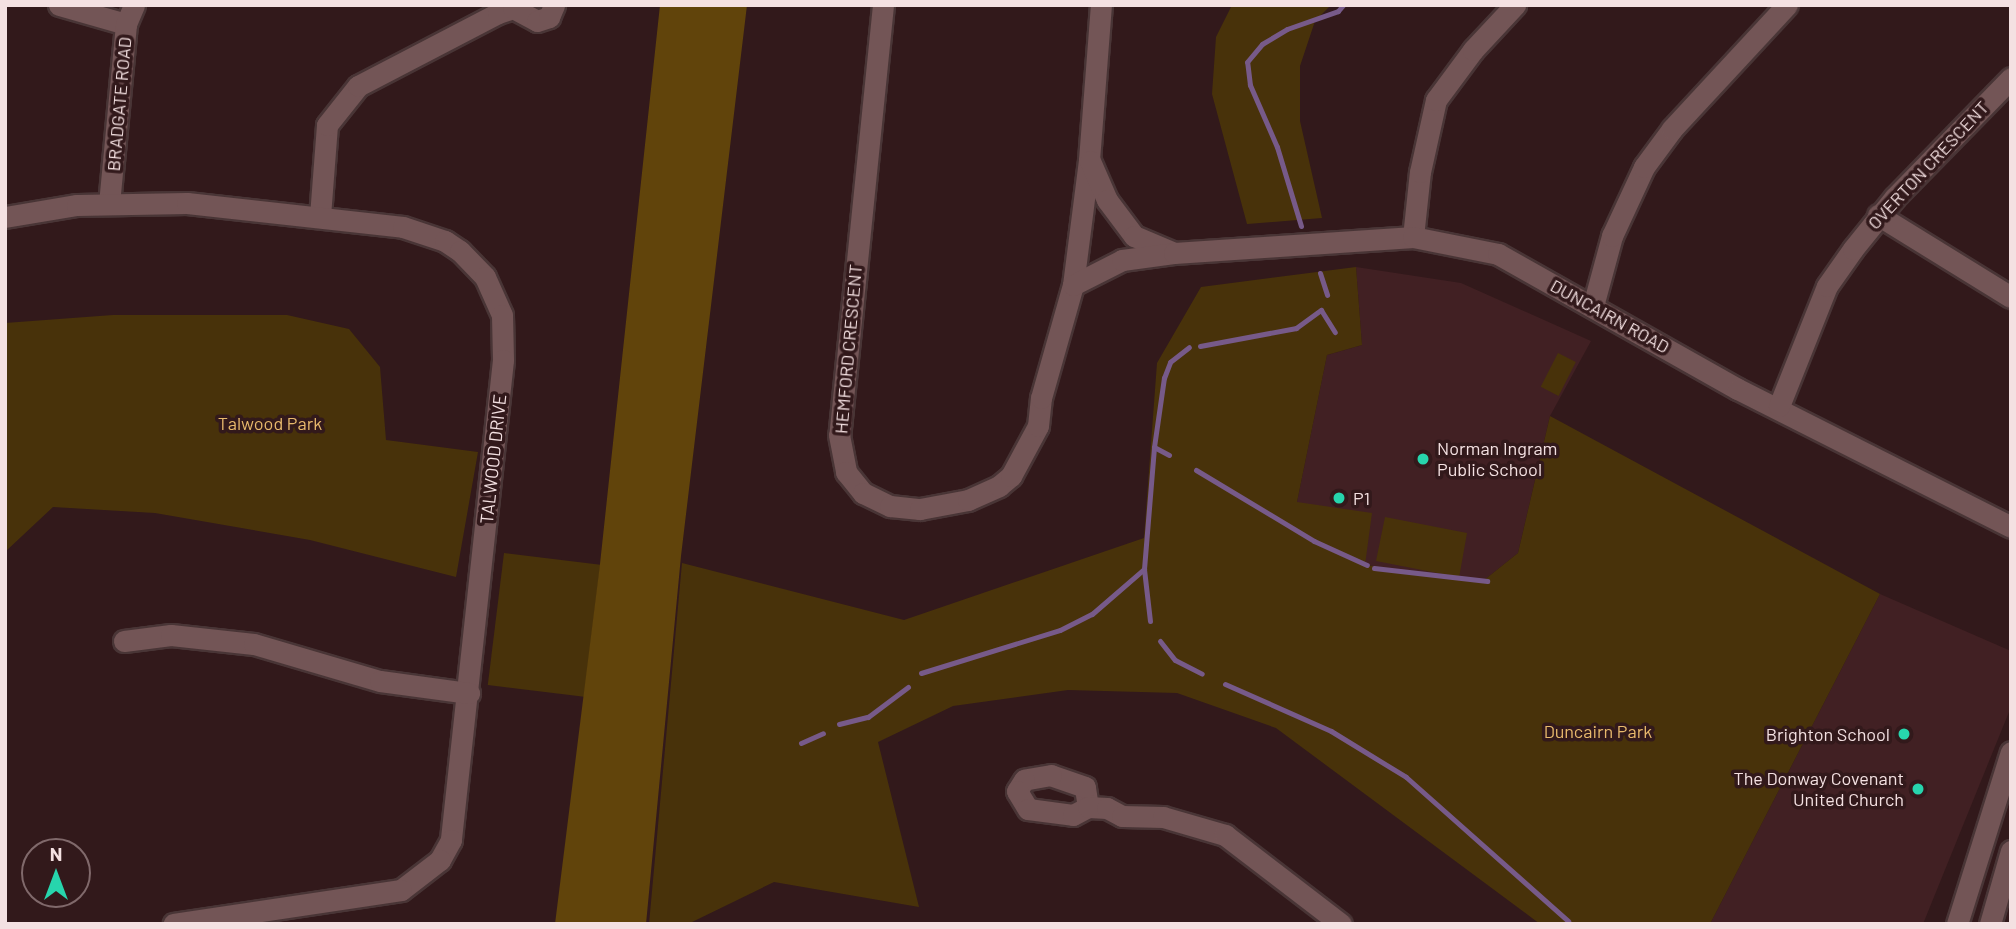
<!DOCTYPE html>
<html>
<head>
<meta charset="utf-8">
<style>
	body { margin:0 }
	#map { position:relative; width:2016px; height:929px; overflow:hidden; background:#32191b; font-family:Barlow,sans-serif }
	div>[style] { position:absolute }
	.built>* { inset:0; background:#412023 }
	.green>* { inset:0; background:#48320a; transform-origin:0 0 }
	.forest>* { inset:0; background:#61440b }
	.stream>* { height:5px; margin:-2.5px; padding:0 2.5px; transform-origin:2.5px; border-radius:2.5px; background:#775a89 }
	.roads { filter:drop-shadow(2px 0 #493536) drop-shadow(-2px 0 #493536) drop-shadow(0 2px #493536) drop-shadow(0 -2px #493536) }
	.minor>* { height:21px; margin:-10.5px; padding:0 10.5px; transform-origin:10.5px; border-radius:10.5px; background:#735556 }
	.tertiary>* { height:21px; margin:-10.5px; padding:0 10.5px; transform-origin:10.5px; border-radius:10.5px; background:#735556 }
	.dots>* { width:19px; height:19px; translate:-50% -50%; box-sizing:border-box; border:4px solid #32191b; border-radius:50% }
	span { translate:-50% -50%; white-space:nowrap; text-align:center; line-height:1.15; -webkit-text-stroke:7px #32191b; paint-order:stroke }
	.street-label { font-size:18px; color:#f4e1e2 }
	.park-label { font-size:18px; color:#e8b96c }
	.poi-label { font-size:18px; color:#f4e1e2 }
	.left { translate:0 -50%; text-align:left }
	.right { translate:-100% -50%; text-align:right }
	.frame { position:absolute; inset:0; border:7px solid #f4e1e2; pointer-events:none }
	.north { position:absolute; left:21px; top:838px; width:70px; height:70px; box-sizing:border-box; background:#32191b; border:2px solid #80696b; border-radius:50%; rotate:0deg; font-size:19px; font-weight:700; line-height:28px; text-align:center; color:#f4e1e2 }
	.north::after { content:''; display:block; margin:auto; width:24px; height:32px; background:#27d5ad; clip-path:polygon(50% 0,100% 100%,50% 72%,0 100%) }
</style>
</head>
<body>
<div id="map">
	<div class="built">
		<div style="clip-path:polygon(1356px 267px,1461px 283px,1591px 341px,1550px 416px,1518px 553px,1483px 581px,1365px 565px,1297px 502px,1327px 355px,1362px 345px)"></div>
		<div style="clip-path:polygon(1880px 594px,2011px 651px,2011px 707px,1923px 924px,1710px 924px)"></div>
	</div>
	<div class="green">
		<div style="clip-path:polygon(1232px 5px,1331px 5px,1315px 21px,1300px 66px,1300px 121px,1322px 218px,1247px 224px,1212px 94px,1216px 37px)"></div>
		<div style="clip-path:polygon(1356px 267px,1362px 345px,1327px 355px,1297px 502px,1372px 513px,1365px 565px,1458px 577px,1376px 561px,1385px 517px,1467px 533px,1459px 578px,1483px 581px,1518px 553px,1550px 416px,1880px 594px,1710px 924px,1540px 924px,1276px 728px,1177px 693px,1068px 690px,953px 706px,878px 742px,919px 907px,774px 882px,688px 924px,649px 924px,682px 563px,904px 620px,1144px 538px,1157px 363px,1201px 287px)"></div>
		<div style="clip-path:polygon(113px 315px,287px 315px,349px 329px,380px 367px,386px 440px,478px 452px,456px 577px,310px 540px,155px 513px,53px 507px,5px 552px,5px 323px)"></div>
		<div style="left:1558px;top:353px;width:20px;height:38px;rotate:27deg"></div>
		<div style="left:504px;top:553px;width:97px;height:133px;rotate:7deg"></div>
	</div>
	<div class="forest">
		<div style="clip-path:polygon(660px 5px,747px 5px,681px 556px,646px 924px,555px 924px,600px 564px)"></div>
	</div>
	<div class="stream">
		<div style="left:1301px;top:226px;width:83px;rotate:-106.9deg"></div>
		<div style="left:1277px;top:147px;width:68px;rotate:-113.5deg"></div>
		<div style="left:1250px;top:85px;width:23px;rotate:-97deg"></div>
		<div style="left:1247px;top:62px;width:23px;rotate:-50deg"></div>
		<div style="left:1262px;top:44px;width:29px;rotate:-31deg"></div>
		<div style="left:1287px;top:29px;width:54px;rotate:-19.4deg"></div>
		<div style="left:1338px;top:11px;width:8px;rotate:-50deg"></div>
		<div style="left:1320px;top:273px;width:23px;rotate:72deg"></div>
		<div style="left:1200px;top:346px;width:98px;rotate:-10.6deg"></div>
		<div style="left:1296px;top:328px;width:31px;rotate:-36deg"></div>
		<div style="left:1321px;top:310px;width:26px;rotate:58deg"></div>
		<div style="left:1154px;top:447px;width:17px;rotate:28deg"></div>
		<div style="left:1196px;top:470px;width:138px;rotate:31deg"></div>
		<div style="left:1314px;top:541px;width:58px;rotate:24.4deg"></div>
		<div style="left:1374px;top:568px;width:114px;rotate:6.6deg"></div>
		<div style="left:1150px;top:621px;width:52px;rotate:-96.6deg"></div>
		<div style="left:1144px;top:569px;width:122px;rotate:-85.3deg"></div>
		<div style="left:1154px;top:447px;width:70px;rotate:-81.8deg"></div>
		<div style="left:1164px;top:378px;width:17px;rotate:-69deg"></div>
		<div style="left:1170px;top:362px;width:24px;rotate:-38deg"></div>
		<div style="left:1160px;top:641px;width:24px;rotate:52deg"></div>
		<div style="left:1175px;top:660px;width:30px;rotate:27deg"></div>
		<div style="left:921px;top:673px;width:145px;rotate:-17.2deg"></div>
		<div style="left:1060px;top:630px;width:36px;rotate:-27deg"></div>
		<div style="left:1092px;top:614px;width:69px;rotate:-40.9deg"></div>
		<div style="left:1225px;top:684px;width:116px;rotate:23.9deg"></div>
		<div style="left:1331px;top:731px;width:88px;rotate:31.5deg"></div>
		<div style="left:1406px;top:777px;width:217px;rotate:41.6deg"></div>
		<div style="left:839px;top:724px;width:30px;rotate:-14deg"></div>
		<div style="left:868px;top:717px;width:50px;rotate:-36.9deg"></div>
		<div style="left:801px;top:743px;width:24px;rotate:-24deg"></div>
	</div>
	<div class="roads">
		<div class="minor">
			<div style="left:59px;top:5px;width:70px;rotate:15.8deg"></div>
			<div style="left:883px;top:5px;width:432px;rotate:95.8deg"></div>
			<div style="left:839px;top:435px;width:38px;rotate:79deg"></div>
			<div style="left:846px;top:472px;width:27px;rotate:51deg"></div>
			<div style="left:863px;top:493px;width:30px;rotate:26deg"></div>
			<div style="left:890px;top:506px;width:30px;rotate:6deg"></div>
			<div style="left:920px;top:509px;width:49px;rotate:-10.6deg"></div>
			<div style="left:968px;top:500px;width:34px;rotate:-24deg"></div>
			<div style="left:999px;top:486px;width:16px;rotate:-40deg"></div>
			<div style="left:1011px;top:476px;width:57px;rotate:-61.6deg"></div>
			<div style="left:1038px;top:426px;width:28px;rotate:-84deg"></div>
			<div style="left:1041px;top:398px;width:117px;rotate:-74.2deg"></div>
			<div style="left:1073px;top:285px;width:126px;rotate:-82.7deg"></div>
			<div style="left:1089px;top:160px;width:155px;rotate:-85.6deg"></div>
			<div style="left:1090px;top:161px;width:43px;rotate:66.4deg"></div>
			<div style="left:1107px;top:200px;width:45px;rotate:53.1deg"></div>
			<div style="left:1134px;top:236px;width:41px;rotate:22.8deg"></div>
			<div style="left:109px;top:204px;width:181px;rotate:-84.6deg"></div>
			<div style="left:126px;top:24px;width:21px;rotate:-67deg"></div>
			<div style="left:1878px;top:215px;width:156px;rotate:31.7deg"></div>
			<div style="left:320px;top:216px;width:91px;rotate:-85.6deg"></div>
			<div style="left:327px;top:125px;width:50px;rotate:-51.5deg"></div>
			<div style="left:358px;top:86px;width:158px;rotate:-27.5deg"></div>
			<div style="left:498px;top:13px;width:16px;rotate:-18deg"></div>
			<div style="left:513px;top:8px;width:27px;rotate:28deg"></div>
			<div style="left:537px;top:21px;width:13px;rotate:-18deg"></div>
			<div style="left:549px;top:17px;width:13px;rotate:-67deg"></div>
			<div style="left:5px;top:217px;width:73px;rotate:-9.5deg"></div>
			<div style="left:77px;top:205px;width:110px;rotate:-1deg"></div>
			<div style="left:187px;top:203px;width:217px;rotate:6.3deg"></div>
			<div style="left:403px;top:227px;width:44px;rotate:18.4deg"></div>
			<div style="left:445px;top:241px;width:18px;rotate:34deg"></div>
			<div style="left:460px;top:251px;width:36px;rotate:46deg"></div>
			<div style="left:485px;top:277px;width:42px;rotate:65.9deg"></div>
			<div style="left:502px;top:315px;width:45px;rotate:88.7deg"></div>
			<div style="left:503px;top:360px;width:483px;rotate:96.2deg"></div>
			<div style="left:451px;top:840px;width:23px;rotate:119deg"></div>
			<div style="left:440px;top:860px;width:49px;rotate:142.4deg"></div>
			<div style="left:401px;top:890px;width:230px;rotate:171.5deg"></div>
			<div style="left:1413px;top:237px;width:65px;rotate:-83.9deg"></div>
			<div style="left:1420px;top:172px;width:74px;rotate:-77.5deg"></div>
			<div style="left:1436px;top:100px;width:62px;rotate:-53.5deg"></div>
			<div style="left:1473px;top:50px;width:62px;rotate:-47deg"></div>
			<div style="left:1073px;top:285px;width:55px;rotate:-27deg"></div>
			<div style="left:1122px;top:260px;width:52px;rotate:-7.7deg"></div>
			<div style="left:1174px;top:253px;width:240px;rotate:-3.8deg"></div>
			<div style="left:1413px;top:237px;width:87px;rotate:11.3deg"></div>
			<div style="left:1498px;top:254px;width:275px;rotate:29.4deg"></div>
			<div style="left:1738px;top:389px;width:306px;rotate:26.8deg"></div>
			<div style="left:1593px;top:306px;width:73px;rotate:-74.8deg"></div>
			<div style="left:1612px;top:236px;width:76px;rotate:-65.1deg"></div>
			<div style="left:1644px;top:167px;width:47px;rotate:-53.6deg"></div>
			<div style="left:1672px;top:129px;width:169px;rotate:-47.2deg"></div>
			<div style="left:1779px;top:406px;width:129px;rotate:-68.2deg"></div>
			<div style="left:1827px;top:286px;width:45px;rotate:-54.9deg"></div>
			<div style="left:1853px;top:249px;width:67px;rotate:-51.1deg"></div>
			<div style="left:1895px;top:197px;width:166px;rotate:-45.7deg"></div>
			<div style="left:124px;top:641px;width:47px;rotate:-7.3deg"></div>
			<div style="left:171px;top:635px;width:83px;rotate:6.2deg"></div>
			<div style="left:254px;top:644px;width:131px;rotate:16.4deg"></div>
			<div style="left:380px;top:681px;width:90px;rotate:7.7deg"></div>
			<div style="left:1088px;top:807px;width:20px;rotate:-99deg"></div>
			<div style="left:1085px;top:787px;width:36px;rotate:-161deg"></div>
			<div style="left:1051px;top:775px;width:27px;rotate:170deg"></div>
			<div style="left:1024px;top:780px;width:13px;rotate:122deg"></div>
			<div style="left:1017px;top:791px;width:21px;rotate:59deg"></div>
			<div style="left:1028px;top:809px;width:45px;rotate:7.6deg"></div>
			<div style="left:1073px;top:815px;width:17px;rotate:-28deg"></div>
			<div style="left:1088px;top:807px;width:19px;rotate:3deg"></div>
			<div style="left:1107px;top:808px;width:17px;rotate:28deg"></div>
			<div style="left:1122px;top:816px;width:41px;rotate:1.4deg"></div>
			<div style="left:1163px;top:817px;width:65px;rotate:16.2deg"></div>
			<div style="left:1225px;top:835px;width:146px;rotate:37.5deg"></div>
		</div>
		<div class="tertiary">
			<div style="left:1957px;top:924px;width:180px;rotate:-72.6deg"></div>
			<div style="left:1990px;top:924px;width:76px;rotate:-74deg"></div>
		</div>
	</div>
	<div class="dots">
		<div style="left:1423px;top:459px;background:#27d5ad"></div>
		<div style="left:1339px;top:498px;background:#27d5ad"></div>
		<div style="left:1904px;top:734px;background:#27d5ad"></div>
		<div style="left:1918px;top:789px;background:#27d5ad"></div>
	</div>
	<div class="street-label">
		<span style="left:119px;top:104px;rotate:-85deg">BRADGATE ROAD</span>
		<span style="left:1928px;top:165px;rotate:-47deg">OVERTON CRESCENT</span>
		<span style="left:1610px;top:316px;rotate:29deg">DUNCAIRN ROAD</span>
		<span style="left:848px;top:349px;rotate:-85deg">HEMFORD CRESCENT</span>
		<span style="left:493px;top:459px;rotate:-84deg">TALWOOD DRIVE</span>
	</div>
	<div class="park-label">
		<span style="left:270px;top:423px">Talwood Park</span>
		<span style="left:1598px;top:731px">Duncairn Park</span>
	</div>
	<div class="poi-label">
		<span class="left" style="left:1437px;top:459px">Norman Ingram<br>Public School</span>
		<span class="left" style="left:1353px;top:498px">P1</span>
		<span class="right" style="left:1890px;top:734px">Brighton School</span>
		<span class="right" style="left:1904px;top:789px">The Donway Covenant<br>United Church</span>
	</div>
	<div class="frame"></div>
	<div class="north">N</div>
</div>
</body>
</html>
